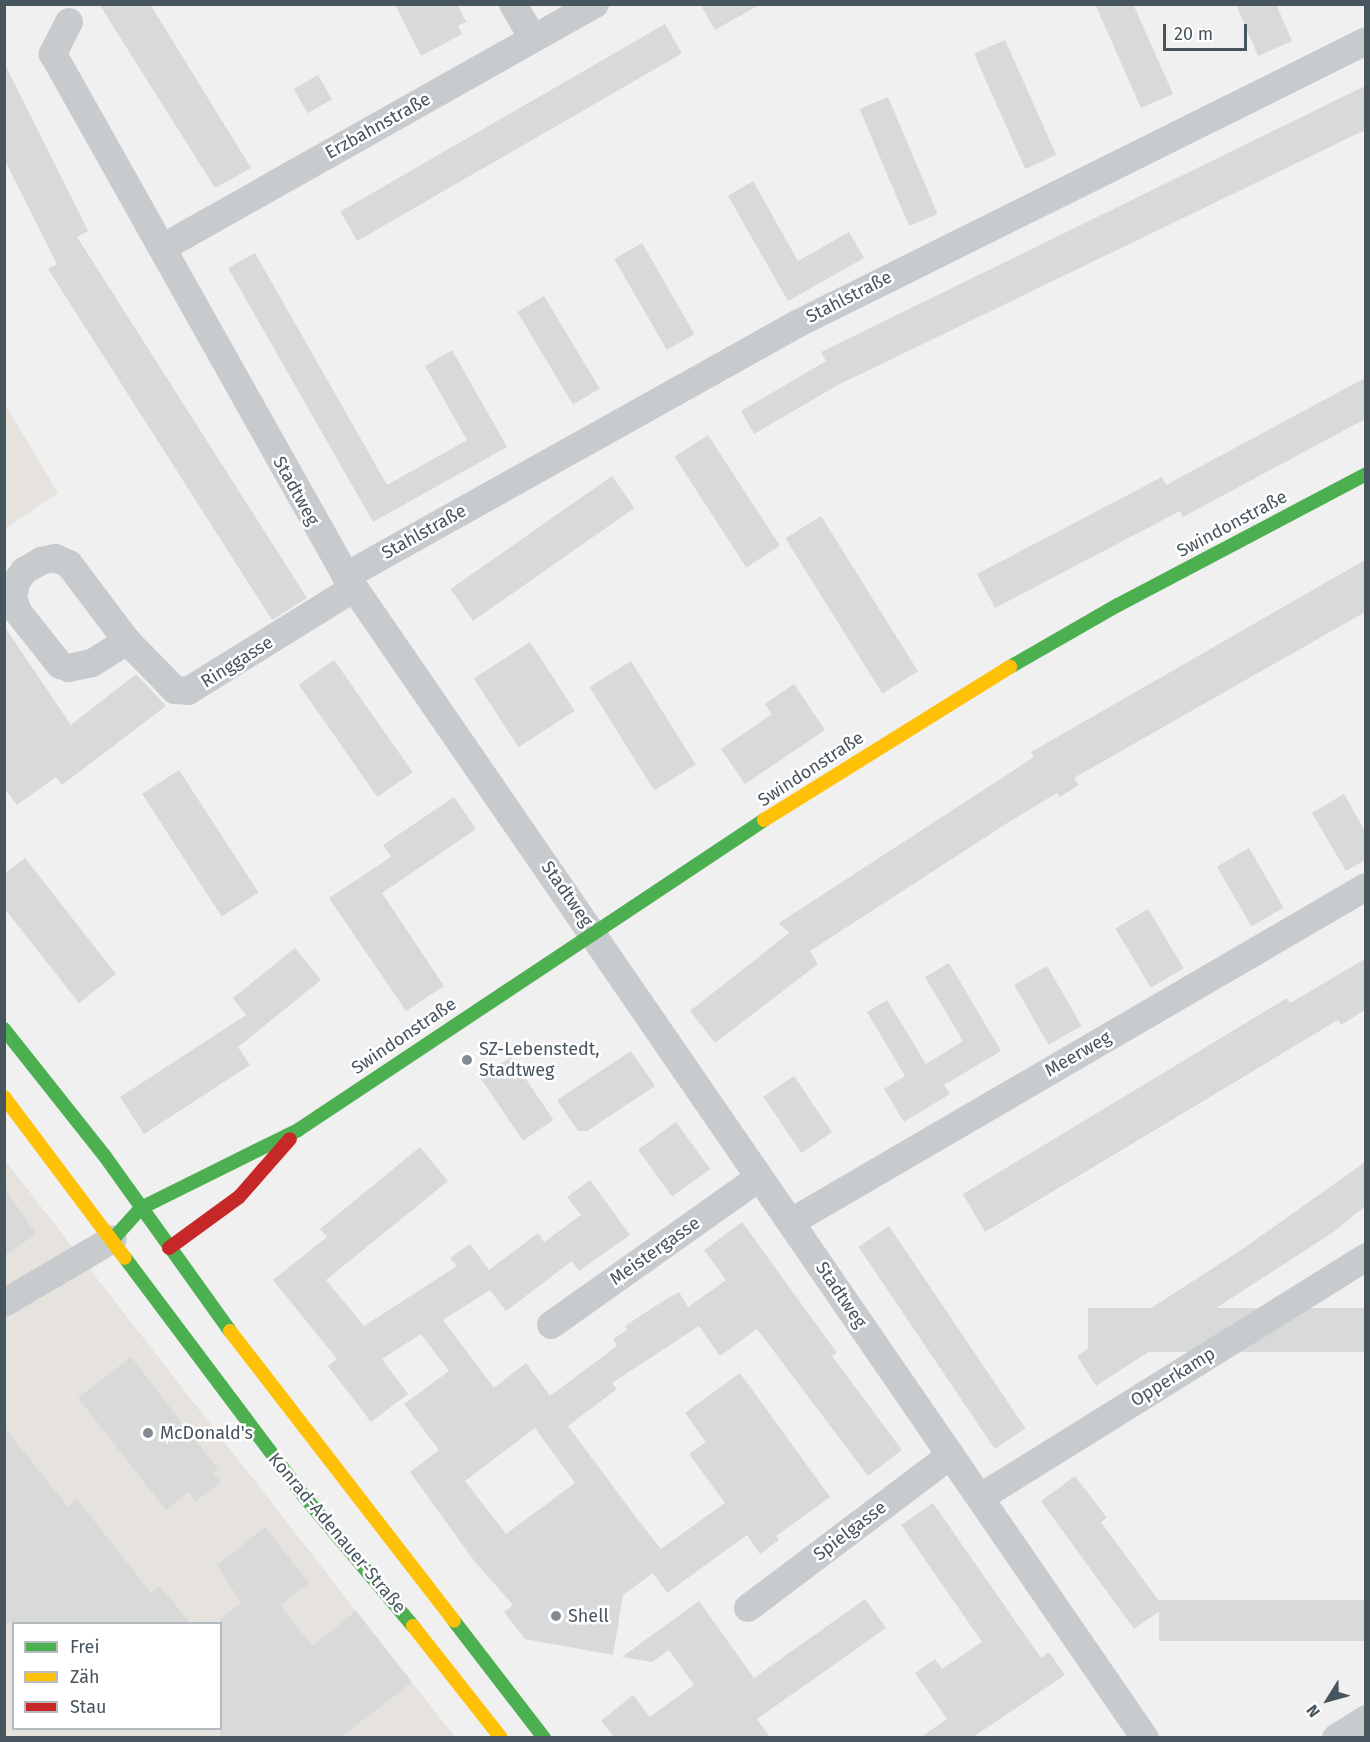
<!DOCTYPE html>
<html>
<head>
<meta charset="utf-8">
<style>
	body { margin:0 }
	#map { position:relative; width:1370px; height:1742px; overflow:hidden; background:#f1f0f0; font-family:"Fira Sans",sans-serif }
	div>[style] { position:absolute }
	.commercial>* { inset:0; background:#e6e3de }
	.building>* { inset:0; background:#d8d9d9; transform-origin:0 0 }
	.street>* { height:28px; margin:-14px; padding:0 14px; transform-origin:14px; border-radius:14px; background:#c8cbcd }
	.fast>* { height:14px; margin:-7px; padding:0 7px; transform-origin:7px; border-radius:7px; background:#4caf50 }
	.slow>* { height:14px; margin:-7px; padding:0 7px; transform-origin:7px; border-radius:7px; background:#ffc107 }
	.jam>* { height:14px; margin:-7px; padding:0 7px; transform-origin:7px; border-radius:7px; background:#c62828 }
	.dots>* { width:16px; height:16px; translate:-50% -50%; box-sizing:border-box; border:3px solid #fff; border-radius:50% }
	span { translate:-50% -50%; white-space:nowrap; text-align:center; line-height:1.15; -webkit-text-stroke:5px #fff; paint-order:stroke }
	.street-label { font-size:18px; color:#47555e }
	.poi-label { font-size:18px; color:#47555e }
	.left { translate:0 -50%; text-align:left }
	.frame { position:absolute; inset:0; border:6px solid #47555e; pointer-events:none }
	.legend { position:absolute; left:12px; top:1622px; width:210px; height:108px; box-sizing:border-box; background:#fff; border:2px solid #b5bbbf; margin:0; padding:8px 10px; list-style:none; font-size:18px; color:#47555e }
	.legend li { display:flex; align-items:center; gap:12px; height:30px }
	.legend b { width:30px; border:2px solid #b5bbbf }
	.north { position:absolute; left:1298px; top:1670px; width:60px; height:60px; -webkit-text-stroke:4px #fff; paint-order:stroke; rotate:233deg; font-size:16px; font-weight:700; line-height:24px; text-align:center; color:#47555e }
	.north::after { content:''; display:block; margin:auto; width:21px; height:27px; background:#47555e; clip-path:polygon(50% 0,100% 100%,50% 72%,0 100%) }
	.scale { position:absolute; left:1163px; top:24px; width:84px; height:27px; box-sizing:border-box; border:3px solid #47555e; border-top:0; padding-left:8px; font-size:18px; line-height:21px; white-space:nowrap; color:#47555e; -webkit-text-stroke:4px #fff; paint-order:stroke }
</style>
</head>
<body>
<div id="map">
	<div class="commercial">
		<div style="clip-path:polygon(5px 404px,58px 493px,5px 529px,4px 529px)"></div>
		<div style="clip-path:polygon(evenodd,4px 1159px,356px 1611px,455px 1737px,5px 1737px,4px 1159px,14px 1624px,220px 1624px,220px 1728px,14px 1728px,14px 1624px)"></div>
	</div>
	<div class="building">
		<div style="clip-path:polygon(99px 4px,150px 4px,251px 168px,215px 188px)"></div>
		<div style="clip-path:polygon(395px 4px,457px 4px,466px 22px,458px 26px,462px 34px,421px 56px)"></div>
		<div style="clip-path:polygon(700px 4px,761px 4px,715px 30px)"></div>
		<div style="clip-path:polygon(1095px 4px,1133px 4px,1173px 94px,1141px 108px)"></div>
		<div style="clip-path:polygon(1236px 4px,1276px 4px,1292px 41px,1258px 56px)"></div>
		<div style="left:665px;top:24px;width:34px;height:375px;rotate:60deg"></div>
		<div style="left:1005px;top:40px;width:126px;height:34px;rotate:66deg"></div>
		<div style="clip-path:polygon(4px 63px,88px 231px,77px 237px,307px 598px,272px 620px,48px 269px,57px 264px,4px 159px)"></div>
		<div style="left:318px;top:75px;width:28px;height:28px;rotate:60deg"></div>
		<div style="clip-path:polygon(1365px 86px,1365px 130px,838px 385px,754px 434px,741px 411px,826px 361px,821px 352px)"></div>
		<div style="left:888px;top:97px;width:127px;height:31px;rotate:67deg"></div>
		<div style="clip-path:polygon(753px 181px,798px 261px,849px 232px,864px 258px,788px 301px,728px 196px)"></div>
		<div style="left:642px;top:243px;width:105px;height:32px;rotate:60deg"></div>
		<div style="clip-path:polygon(255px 253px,387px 485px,467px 440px,425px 366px,452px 350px,507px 447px,373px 522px,228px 268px)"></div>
		<div style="left:544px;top:296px;width:108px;height:31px;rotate:59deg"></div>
		<div style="clip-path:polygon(1365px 378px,1365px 419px,1183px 517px,1180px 511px,995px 608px,977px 574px,1162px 477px,1166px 485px)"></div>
		<div style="left:708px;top:435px;width:132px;height:40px;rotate:57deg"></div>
		<div style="left:612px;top:476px;width:39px;height:197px;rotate:55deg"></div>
		<div style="left:821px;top:516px;width:183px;height:42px;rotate:58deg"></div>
		<div style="clip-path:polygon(1365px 560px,1365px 612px,1074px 778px,1079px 785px,1060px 797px,1057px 793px,1009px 822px,810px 951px,818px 964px,715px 1043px,690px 1011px,789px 933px,779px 923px,1034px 757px,1031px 752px)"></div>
		<div style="clip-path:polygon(4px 626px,71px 725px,136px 674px,166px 706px,62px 785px,56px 777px,17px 805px,4px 788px)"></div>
		<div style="left:530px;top:642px;width:82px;height:67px;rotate:57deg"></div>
		<div style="left:334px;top:660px;width:137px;height:43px;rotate:55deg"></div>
		<div style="left:631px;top:661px;width:122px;height:49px;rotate:58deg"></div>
		<div style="clip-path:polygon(794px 684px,825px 730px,745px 784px,721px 749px,772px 714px,765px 704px)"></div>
		<div style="left:179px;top:770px;width:146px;height:44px;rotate:57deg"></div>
		<div style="clip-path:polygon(1344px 794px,1365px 831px,1365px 860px,1346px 871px,1312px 813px)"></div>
		<div style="clip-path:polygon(454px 797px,476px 829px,382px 893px,444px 986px,406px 1011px,329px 898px,391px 857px,383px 845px)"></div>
		<div style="left:1249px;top:848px;width:69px;height:37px;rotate:60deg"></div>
		<div style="clip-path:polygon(25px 858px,116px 974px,79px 1003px,4px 908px,4px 874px)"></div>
		<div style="left:1148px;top:909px;width:69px;height:38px;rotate:59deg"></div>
		<div style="clip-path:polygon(295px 948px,321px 980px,238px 1047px,250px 1065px,144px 1134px,120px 1097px,246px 1015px,233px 998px)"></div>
		<div style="clip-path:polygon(1365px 959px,1365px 1010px,1341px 1025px,1338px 1020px,985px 1232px,963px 1194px,1287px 998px,1290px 1003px)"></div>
		<div style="clip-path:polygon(949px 963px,1001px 1051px,944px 1085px,950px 1094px,904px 1122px,884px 1089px,905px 1076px,867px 1012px,887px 1000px,926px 1064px,963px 1041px,925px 977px)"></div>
		<div style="left:1047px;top:966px;width:69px;height:38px;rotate:60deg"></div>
		<div style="clip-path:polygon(631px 1051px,655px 1086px,587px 1131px,578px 1131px,557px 1100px)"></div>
		<div style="left:511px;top:1057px;width:76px;height:37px;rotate:56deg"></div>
		<div style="left:794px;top:1076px;width:68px;height:37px;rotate:56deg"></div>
		<div style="left:676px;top:1122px;width:58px;height:47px;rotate:54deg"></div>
		<div style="clip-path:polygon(evenodd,420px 1147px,448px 1181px,326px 1280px,364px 1326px,457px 1266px,450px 1258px,470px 1244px,489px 1270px,538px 1233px,544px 1242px,581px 1215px,567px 1197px,590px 1180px,630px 1235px,579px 1271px,572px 1261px,506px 1311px,490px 1290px,443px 1320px,494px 1388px,526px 1363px,550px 1396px,617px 1346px,613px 1339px,627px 1330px,625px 1326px,666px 1299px,679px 1292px,688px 1307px,726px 1280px,704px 1250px,742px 1222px,837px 1353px,832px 1356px,902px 1450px,868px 1476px,757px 1329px,720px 1356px,699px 1326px,612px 1383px,617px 1389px,568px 1426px,635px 1516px,661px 1549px,725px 1503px,689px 1454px,706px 1442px,685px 1413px,740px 1373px,830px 1497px,776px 1536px,779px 1540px,760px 1554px,747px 1535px,667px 1593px,653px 1573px,623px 1595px,613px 1655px,525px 1639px,504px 1612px,513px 1605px,475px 1562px,410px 1472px,439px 1450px,404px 1404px,449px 1371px,421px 1334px,382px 1359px,408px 1394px,371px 1422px,328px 1366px,337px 1359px,273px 1280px,327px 1237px,320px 1229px,420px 1147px,535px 1428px,575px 1483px,506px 1534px,465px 1481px,535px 1428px)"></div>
		<div style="clip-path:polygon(1365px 1162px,1365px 1206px,1335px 1231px,1096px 1386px,1077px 1356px,1244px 1248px)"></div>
		<div style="clip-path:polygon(4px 1187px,36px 1234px,4px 1256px)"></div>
		<div style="left:889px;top:1226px;width:244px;height:37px;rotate:56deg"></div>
		<div style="left:1365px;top:1308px;width:44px;height:277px;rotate:90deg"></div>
		<div style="clip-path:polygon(131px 1357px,218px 1469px,213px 1473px,221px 1482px,195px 1502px,188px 1492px,166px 1510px,78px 1398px)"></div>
		<div style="clip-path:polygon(4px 1427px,68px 1507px,77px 1499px,151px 1593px,160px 1586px,190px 1623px,4px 1623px)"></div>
		<div style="clip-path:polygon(1075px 1476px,1107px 1518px,1101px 1522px,1164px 1608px,1134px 1629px,1041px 1501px)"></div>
		<div style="clip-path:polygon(933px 1503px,1041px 1658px,1049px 1652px,1065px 1675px,973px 1737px,921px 1737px,947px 1719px,915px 1673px,935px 1659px,942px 1669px,982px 1642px,901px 1525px)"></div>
		<div style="clip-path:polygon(265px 1527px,309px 1583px,280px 1605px,312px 1646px,356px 1611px,412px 1682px,341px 1737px,220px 1737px,220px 1619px,241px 1603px,217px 1565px)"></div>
		<div style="clip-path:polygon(865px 1599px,886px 1628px,757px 1719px,770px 1737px,614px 1737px,601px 1721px,633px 1695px,650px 1717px,694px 1685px,669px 1650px,652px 1662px,622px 1657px,699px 1601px,754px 1678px)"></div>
		<div style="left:1365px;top:1600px;width:41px;height:206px;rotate:90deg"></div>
	</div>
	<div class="street">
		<div style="left:513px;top:4px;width:39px;rotate:60deg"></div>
		<div style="left:69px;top:22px;width:36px;rotate:117deg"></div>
		<div style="left:53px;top:54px;width:599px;rotate:60.69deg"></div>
		<div style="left:346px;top:576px;width:1410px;rotate:55.49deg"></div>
		<div style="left:162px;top:248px;width:497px;rotate:-29.4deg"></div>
		<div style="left:346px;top:576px;width:517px;rotate:-29.19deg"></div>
		<div style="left:797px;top:324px;width:635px;rotate:-26.44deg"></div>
		<div style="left:127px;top:641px;width:41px;rotate:147.8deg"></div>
		<div style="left:92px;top:663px;width:24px;rotate:168deg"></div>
		<div style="left:69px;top:668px;width:9px;rotate:-162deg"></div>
		<div style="left:60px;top:665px;width:68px;rotate:-128.4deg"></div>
		<div style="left:18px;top:612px;width:15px;rotate:-110deg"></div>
		<div style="left:13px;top:598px;width:16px;rotate:-79deg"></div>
		<div style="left:16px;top:582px;width:14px;rotate:-54deg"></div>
		<div style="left:24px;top:571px;width:20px;rotate:-30deg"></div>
		<div style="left:41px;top:561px;width:14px;rotate:-12deg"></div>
		<div style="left:55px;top:558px;width:15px;rotate:23deg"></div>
		<div style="left:69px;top:564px;width:96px;rotate:53deg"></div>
		<div style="left:127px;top:641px;width:69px;rotate:45.6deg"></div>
		<div style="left:175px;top:690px;width:13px;rotate:4deg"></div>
		<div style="left:188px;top:691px;width:195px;rotate:-31.8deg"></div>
		<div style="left:791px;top:1222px;width:665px;rotate:-30.23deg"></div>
		<div style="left:4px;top:1303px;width:126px;rotate:-30.4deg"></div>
		<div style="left:551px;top:1325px;width:255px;rotate:-35.3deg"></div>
		<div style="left:981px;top:1497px;width:454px;rotate:-31.9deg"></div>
		<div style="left:748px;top:1608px;width:254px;rotate:-37deg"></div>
		<div style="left:1336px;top:1738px;width:36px;rotate:-32deg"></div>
	</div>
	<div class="fast">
		<div style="left:1010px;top:667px;width:125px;rotate:-29.9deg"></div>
		<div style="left:1118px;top:605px;width:280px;rotate:-27.8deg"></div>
		<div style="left:4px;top:1029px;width:161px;rotate:51.6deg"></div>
		<div style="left:104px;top:1155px;width:216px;rotate:54.4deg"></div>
		<div style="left:113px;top:1239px;width:42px;rotate:-47.9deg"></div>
		<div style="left:141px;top:1208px;width:175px;rotate:-26.4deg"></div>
		<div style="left:298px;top:1130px;width:560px;rotate:-33.63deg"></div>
		<div style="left:125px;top:1258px;width:296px;rotate:53.1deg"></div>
		<div style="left:303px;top:1495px;width:171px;rotate:50deg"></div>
		<div style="left:454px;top:1621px;width:148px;rotate:52.4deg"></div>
	</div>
	<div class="slow">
		<div style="left:764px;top:820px;width:290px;rotate:-31.9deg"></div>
		<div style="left:4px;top:1097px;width:201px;rotate:53.1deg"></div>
		<div style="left:230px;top:1331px;width:366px;rotate:52.3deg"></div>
		<div style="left:413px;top:1626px;width:142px;rotate:51.8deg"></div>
	</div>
	<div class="jam">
		<div style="left:169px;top:1248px;width:87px;rotate:-36.1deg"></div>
		<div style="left:239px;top:1197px;width:77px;rotate:-48.7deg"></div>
	</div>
	<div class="dots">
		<div style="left:467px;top:1060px;background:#828b91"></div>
		<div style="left:148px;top:1433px;background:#828b91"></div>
		<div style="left:556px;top:1616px;background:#828b91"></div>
	</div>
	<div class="street-label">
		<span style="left:378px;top:126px;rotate:-29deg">Erzbahnstraße</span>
		<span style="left:849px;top:297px;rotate:-27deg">Stahlstraße</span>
		<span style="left:296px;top:491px;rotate:61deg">Stadtweg</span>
		<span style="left:1232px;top:524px;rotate:-28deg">Swindonstraße</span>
		<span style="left:424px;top:532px;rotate:-29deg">Stahlstraße</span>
		<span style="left:237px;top:662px;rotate:-32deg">Ringgasse</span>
		<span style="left:811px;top:769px;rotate:-33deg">Swindonstraße</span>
		<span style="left:567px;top:894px;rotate:55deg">Stadtweg</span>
		<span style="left:404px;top:1036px;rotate:-34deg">Swindonstraße</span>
		<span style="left:1078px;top:1054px;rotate:-30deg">Meerweg</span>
		<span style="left:655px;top:1251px;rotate:-35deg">Meistergasse</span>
		<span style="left:841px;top:1295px;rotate:56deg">Stadtweg</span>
		<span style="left:1173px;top:1377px;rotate:-32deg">Opperkamp</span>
		<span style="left:850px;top:1531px;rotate:-37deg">Spielgasse</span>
		<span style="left:337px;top:1533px;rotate:50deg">Konrad-Adenauer-Straße</span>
	</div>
	<div class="poi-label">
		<span class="left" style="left:479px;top:1060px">SZ-Lebenstedt,<br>Stadtweg</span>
		<span class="left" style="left:160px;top:1433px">McDonald's</span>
		<span class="left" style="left:568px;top:1616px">Shell</span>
	</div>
	<div class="frame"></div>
	<ul class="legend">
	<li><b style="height:8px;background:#4caf50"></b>Frei</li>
	<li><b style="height:8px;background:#ffc107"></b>Zäh</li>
	<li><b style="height:8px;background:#c62828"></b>Stau</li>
	</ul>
	<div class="north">N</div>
	<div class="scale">20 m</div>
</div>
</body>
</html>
